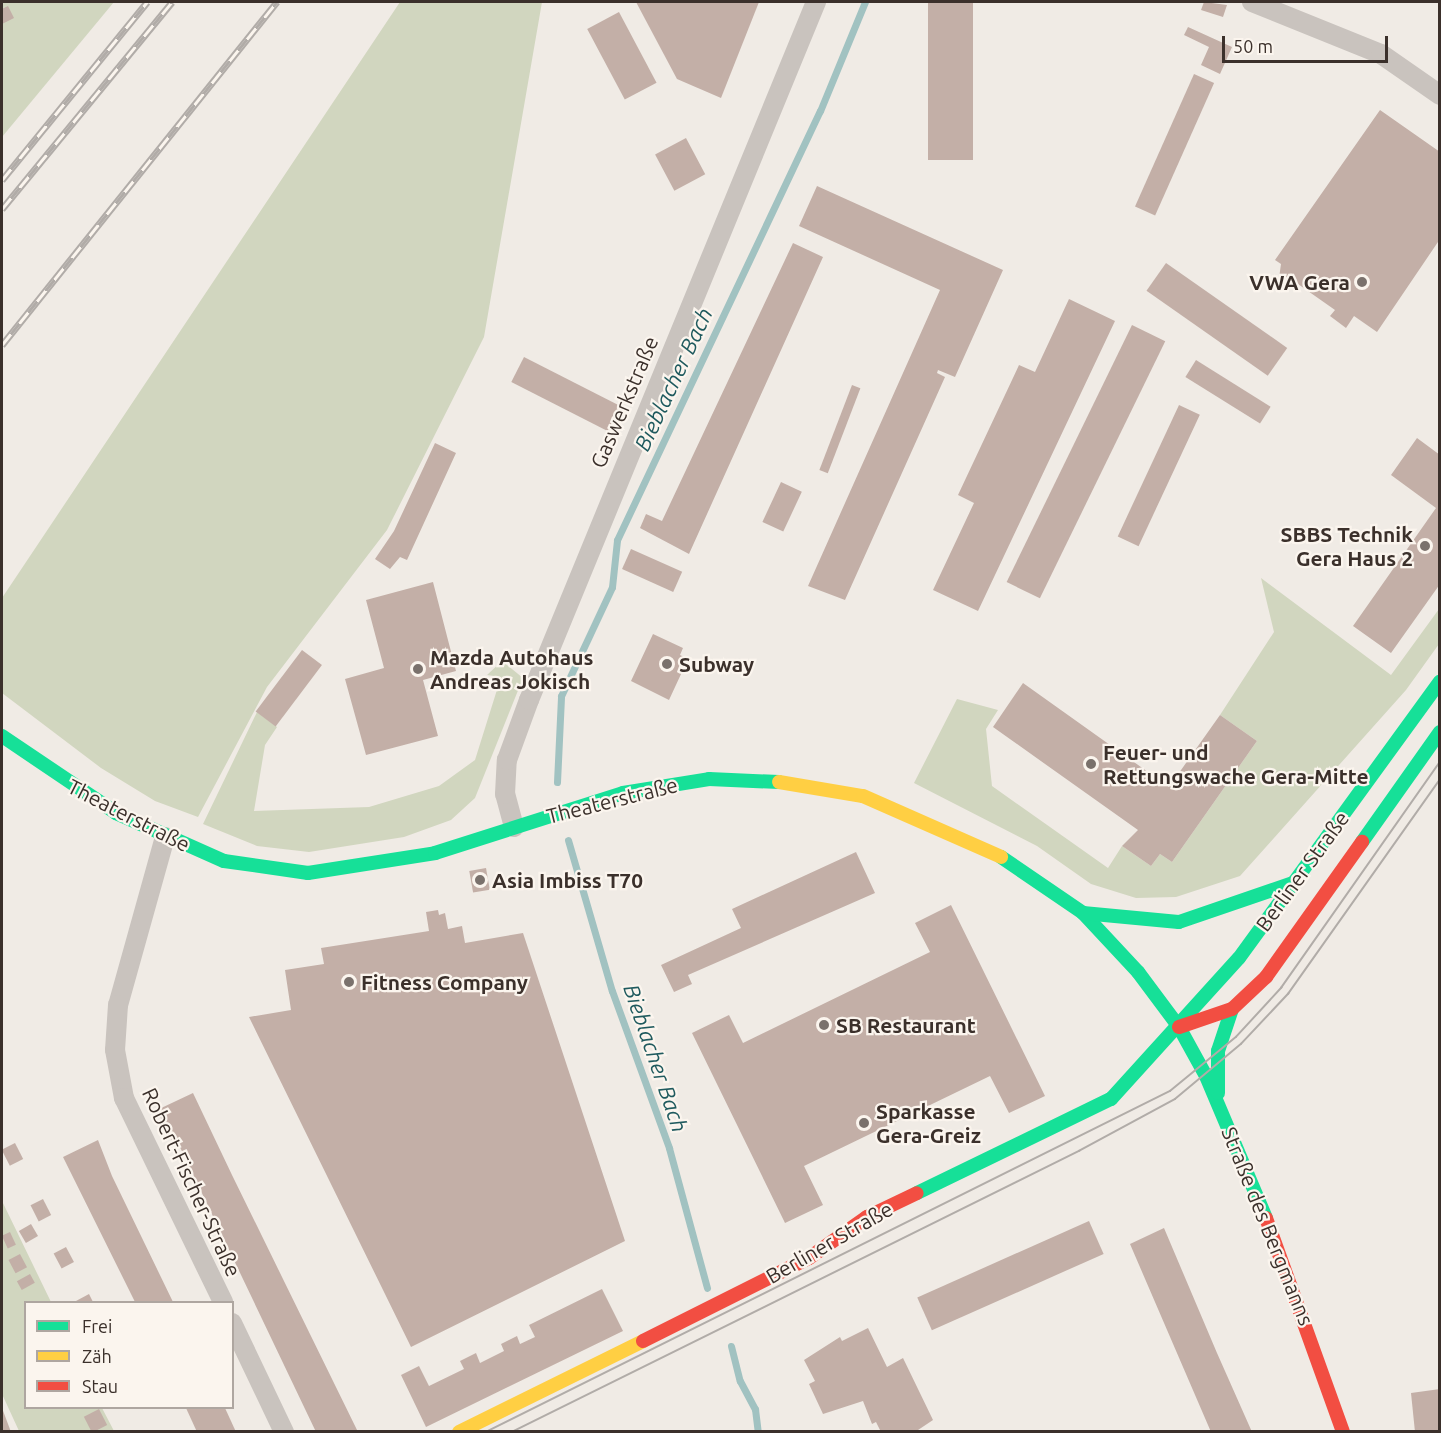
<!DOCTYPE html>
<html>
<head>
<meta charset="utf-8">
<style>
	body { margin:0 }
	#map { position:relative; width:1441px; height:1433px; overflow:hidden; background:#f0ebe5; font-family:Ubuntu,sans-serif }
	div>[style] { position:absolute }
	.green>* { inset:0; background:#d1d6bf }
	.stream>* { height:7px; margin:-3.5px; padding:0 3.5px; transform-origin:3.5px; border-radius:3.5px; background:#a1c2c1 }
	.building>* { inset:0; background:#c3afa7; transform-origin:0 0 }
	.street>* { height:20px; margin:-10px; padding:0 10px; transform-origin:10px; border-radius:10px; background:#c9c3be }
	.fast>* { height:14px; margin:-7px; padding:0 7px; transform-origin:7px; border-radius:7px; background:#16e098 }
	.slow>* { height:14px; margin:-7px; padding:0 7px; transform-origin:7px; border-radius:7px; background:#ffcf43 }
	.jam>* { height:14px; margin:-7px; padding:0 7px; transform-origin:7px; border-radius:7px; background:#f24e42 }
	.tram>* { height:1.5px; margin:-0.75px; padding:0 0.75px; transform-origin:0.75px; border-radius:0.75px; background:#b1aca8 }
	.rail>* { height:7px; margin-top:-3.5px; transform-origin:0; background:repeating-linear-gradient(90deg,#fbf5ee 0 14px,#b1aca8 0 28px); box-sizing:border-box; border-block:2px solid #b1aca8 }
	.dots>* { width:16px; height:16px; translate:-50% -50%; box-sizing:border-box; border:3px solid #fbf5ee; border-radius:50% }
	span { translate:-50% -50%; white-space:nowrap; text-align:center; line-height:1.15; -webkit-text-stroke:4.5px #fbf5ee; paint-order:stroke }
	.poi-label { font-size:21px; color:#3b302b; font-weight:700 }
	.right { translate:-100% -50%; text-align:right }
	.left { translate:0 -50%; text-align:left }
	.street-label { font-size:21px; color:#3b302b }
	.water-label { font-size:22px; color:#1f5a5e; font-style:italic }
	.frame { position:absolute; inset:0; border:3px solid #3b302b; pointer-events:none }
	.legend { position:absolute; left:24px; top:1301px; width:210px; height:108px; box-sizing:border-box; background:#fbf5ee; border:2px solid #aea6a0; margin:0; padding:8px 10px; list-style:none; font-size:18px; color:#3b302b }
	.legend li { display:flex; align-items:center; gap:12px; height:30px }
	.legend b { width:30px; border:2px solid #aea6a0 }
	.scale { position:absolute; left:1222px; top:36px; width:166px; height:27px; box-sizing:border-box; border:3px solid #3b302b; border-top:0; padding-left:8px; font-size:18px; line-height:21px; white-space:nowrap; color:#3b302b; -webkit-text-stroke:4px #fbf5ee; paint-order:stroke }
</style>
</head>
<body>
<div id="map">
	<div class="green">
		<div style="clip-path:polygon(2px 2px,114px 2px,2px 137px)"></div>
		<div style="clip-path:polygon(400px 2px,542px 2px,484px 337px,387px 530px,267px 687px,198px 817px,155px 801px,101px 768px,2px 693px,2px 598px)"></div>
		<div style="clip-path:polygon(1261px 578px,1391px 675px,1439px 609px,1439px 644px,1406px 690px,1240px 876px,1176px 897px,1136px 898px,1091px 884px,1037px 846px,914px 783px,957px 699px,998px 710px,986px 729px,992px 786px,1108px 868px,1122px 846px,1151px 866px,1160px 854px,1172px 862px,1257px 741px,1220px 715px,1274px 632px)"></div>
		<div style="clip-path:polygon(502px 661px,523px 678px,475px 798px,451px 820px,404px 837px,309px 852px,257px 846px,203px 824px,257px 712px,277px 727px,265px 745px,254px 811px,369px 807px,439px 786px,475px 760px,501px 677px,487px 675px)"></div>
		<div style="clip-path:polygon(2px 1201px,51px 1302px,26px 1302px,26px 1408px,102px 1408px,114px 1431px,19px 1431px,2px 1394px)"></div>
	</div>
	<div class="stream">
		<div style="left:557px;top:782px;width:86px;rotate:-87.3deg"></div>
		<div style="left:561px;top:696px;width:120px;rotate:-64.9deg"></div>
		<div style="left:612px;top:587px;width:47px;rotate:-83.9deg"></div>
		<div style="left:617px;top:540px;width:475px;rotate:-64.7deg"></div>
		<div style="left:820px;top:111px;width:118px;rotate:-67.6deg"></div>
		<div style="left:568px;top:840px;width:157px;rotate:73.8deg"></div>
		<div style="left:612px;top:991px;width:167px;rotate:70deg"></div>
		<div style="left:669px;top:1148px;width:145px;rotate:74.8deg"></div>
		<div style="left:731px;top:1346px;width:36px;rotate:76deg"></div>
		<div style="left:740px;top:1381px;width:32px;rotate:62deg"></div>
		<div style="left:755px;top:1409px;width:23px;rotate:83deg"></div>
	</div>
	<div class="building">
		<div style="clip-path:polygon(636px 2px,759px 2px,721px 98px,677px 79px)"></div>
		<div style="left:928px;top:2px;width:45px;height:158px"></div>
		<div style="clip-path:polygon(1204px 2px,1227px 5px,1223px 17px,1201px 10px)"></div>
		<div style="clip-path:polygon(8px 6px,14px 18px,2px 24px,2px 9px)"></div>
		<div style="left:619px;top:12px;width:80px;height:36px;rotate:62deg"></div>
		<div style="clip-path:polygon(1188px 27px,1232px 47px,1220px 74px,1201px 65px,1209px 47px,1184px 35px)"></div>
		<div style="left:1194px;top:74px;width:22px;height:145px;rotate:24deg"></div>
		<div style="clip-path:polygon(1380px 110px,1440px 152px,1440px 239px,1377px 332px,1354px 316px,1346px 328px,1330px 316px,1335px 310px,1288px 277px,1279px 278px,1281px 264px,1275px 260px)"></div>
		<div style="left:686px;top:138px;width:41px;height:35px;rotate:62deg"></div>
		<div style="clip-path:polygon(817px 186px,1003px 270px,955px 377px,938px 370px,937px 373px,945px 377px,845px 600px,808px 586px,940px 290px,799px 226px)"></div>
		<div style="clip-path:polygon(793px 243px,823px 257px,689px 554px,640px 528px,646px 514px,662px 521px)"></div>
		<div style="left:1166px;top:263px;width:148px;height:34px;rotate:35deg"></div>
		<div style="clip-path:polygon(1069px 299px,1115px 321px,978px 611px,933px 590px,974px 503px,958px 495px,1019px 365px,1035px 372px)"></div>
		<div style="left:1132px;top:325px;width:37px;height:286px;rotate:26deg"></div>
		<div style="left:524px;top:357px;width:108px;height:28px;rotate:27deg"></div>
		<div style="left:1196px;top:360px;width:88px;height:20px;rotate:32deg"></div>
		<div style="left:852px;top:385px;width:9px;height:91px;rotate:21deg"></div>
		<div style="left:1179px;top:405px;width:23px;height:145px;rotate:25deg"></div>
		<div style="clip-path:polygon(1417px 438px,1440px 455px,1440px 584px,1391px 653px,1353px 626px,1436px 508px,1391px 475px)"></div>
		<div style="clip-path:polygon(435px 443px,456px 453px,407px 560px,400px 557px,390px 569px,375px 559px,394px 531px)"></div>
		<div style="left:781px;top:482px;width:23px;height:44px;rotate:25deg"></div>
		<div style="left:631px;top:549px;width:56px;height:22px;rotate:24deg"></div>
		<div style="clip-path:polygon(433px 582px,456px 671px,423px 680px,438px 736px,366px 755px,345px 679px,384px 668px,366px 600px)"></div>
		<div style="clip-path:polygon(653px 634px,683px 648px,680px 655px,688px 659px,669px 700px,631px 681px)"></div>
		<div style="left:302px;top:650px;width:25px;height:77px;rotate:37deg"></div>
		<div style="clip-path:polygon(1023px 683px,1169px 787px,1220px 715px,1257px 741px,1172px 862px,1160px 854px,1151px 866px,1122px 846px,1138px 830px,993px 727px)"></div>
		<div style="clip-path:polygon(856px 852px,875px 893px,688px 975px,692px 984px,674px 992px,661px 965px,741px 928px,732px 909px)"></div>
		<div style="left:486px;top:868px;width:22px;height:17px;rotate:80deg"></div>
		<div style="clip-path:polygon(951px 905px,1045px 1096px,1009px 1113px,990px 1076px,804px 1166px,823px 1205px,785px 1223px,692px 1033px,729px 1015px,743px 1043px,930px 952px,915px 923px)"></div>
		<div style="clip-path:polygon(438px 910px,439px 915px,445px 913px,448px 929px,462px 926px,465px 943px,523px 933px,625px 1241px,411px 1347px,249px 1017px,291px 1010px,285px 970px,324px 964px,321px 948px,429px 931px,426px 912px)"></div>
		<div style="clip-path:polygon(193px 1093px,232px 1175px,358px 1432px,316px 1432px,178px 1143px,174px 1145px,157px 1110px)"></div>
		<div style="clip-path:polygon(98px 1140px,112px 1176px,173px 1302px,135px 1302px,63px 1157px)"></div>
		<div style="left:15px;top:1143px;width:18px;height:15px;rotate:63deg"></div>
		<div style="left:43px;top:1199px;width:18px;height:14px;rotate:63deg"></div>
		<div style="left:1089px;top:1221px;width:36px;height:188px;rotate:66deg"></div>
		<div style="left:31px;top:1224px;width:14px;height:14px;rotate:60deg"></div>
		<div style="clip-path:polygon(1164px 1228px,1217px 1353px,1252px 1432px,1211px 1432px,1130px 1244px)"></div>
		<div style="left:10px;top:1232px;width:14px;height:9px;rotate:65deg"></div>
		<div style="left:66px;top:1247px;width:17px;height:14px;rotate:62deg"></div>
		<div style="left:20px;top:1254px;width:15px;height:13px;rotate:62deg"></div>
		<div style="left:30px;top:1274px;width:10px;height:15px;rotate:61deg"></div>
		<div style="clip-path:polygon(602px 1289px,623px 1331px,426px 1427px,401px 1375px,419px 1366px,429px 1386px,464px 1369px,460px 1361px,476px 1353px,480px 1363px,504px 1351px,501px 1344px,517px 1336px,520px 1344px,535px 1337px,529px 1325px)"></div>
		<div style="clip-path:polygon(89px 1294px,93px 1302px,77px 1302px,76px 1301px)"></div>
		<div style="clip-path:polygon(868px 1328px,887px 1367px,903px 1358px,933px 1420px,915px 1432px,881px 1432px,876px 1422px,872px 1424px,863px 1401px,823px 1414px,809px 1384px,815px 1381px,804px 1360px,840px 1337px,842px 1341px)"></div>
		<div style="clip-path:polygon(1440px 1389px,1440px 1432px,1415px 1432px,1411px 1393px)"></div>
		<div style="clip-path:polygon(2px 1408px,11px 1432px,2px 1432px)"></div>
		<div style="clip-path:polygon(186px 1408px,225px 1408px,236px 1432px,197px 1432px)"></div>
		<div style="left:99px;top:1409px;width:18px;height:17px;rotate:63deg"></div>
	</div>
	<div class="street">
		<div style="left:1252px;top:2px;width:139px;rotate:22deg"></div>
		<div style="left:1381px;top:54px;width:72px;rotate:34.8deg"></div>
		<div style="left:514px;top:827px;width:34px;rotate:-105deg"></div>
		<div style="left:505px;top:794px;width:34px;rotate:-87deg"></div>
		<div style="left:507px;top:760px;width:64px;rotate:-69.9deg"></div>
		<div style="left:529px;top:700px;width:755px;rotate:-67.65deg"></div>
		<div style="left:165px;top:837px;width:174px;rotate:105.6deg"></div>
		<div style="left:118px;top:1005px;width:45px;rotate:93.8deg"></div>
		<div style="left:115px;top:1050px;width:49px;rotate:79.4deg"></div>
		<div style="left:124px;top:1098px;width:227px;rotate:64.1deg"></div>
		<div style="left:232px;top:1323px;width:121px;rotate:64.5deg"></div>
	</div>
	<div class="fast">
		<div style="left:2px;top:736px;width:138px;rotate:34deg"></div>
		<div style="left:116px;top:813px;width:118px;rotate:24deg"></div>
		<div style="left:224px;top:861px;width:85px;rotate:8.1deg"></div>
		<div style="left:308px;top:873px;width:129px;rotate:-8.9deg"></div>
		<div style="left:435px;top:853px;width:197px;rotate:-17.7deg"></div>
		<div style="left:623px;top:793px;width:87px;rotate:-9.2deg"></div>
		<div style="left:709px;top:779px;width:70px;rotate:2.5deg"></div>
		<div style="left:1362px;top:842px;width:135px;rotate:-54.7deg"></div>
		<div style="left:1001px;top:857px;width:99px;rotate:34.3deg"></div>
		<div style="left:1083px;top:913px;width:81px;rotate:47deg"></div>
		<div style="left:1138px;top:972px;width:69px;rotate:53.3deg"></div>
		<div style="left:1179px;top:1027px;width:56px;rotate:61.1deg"></div>
		<div style="left:1206px;top:1076px;width:154px;rotate:67.1deg"></div>
		<div style="left:1083px;top:913px;width:96px;rotate:5.4deg"></div>
		<div style="left:1179px;top:922px;width:120px;rotate:-18.9deg"></div>
		<div style="left:1218px;top:1093px;width:42px;rotate:-90deg"></div>
		<div style="left:1218px;top:1051px;width:44px;rotate:-71.6deg"></div>
		<div style="left:917px;top:1193px;width:216px;rotate:-25.9deg"></div>
		<div style="left:1111px;top:1099px;width:190px;rotate:-47.8deg"></div>
		<div style="left:1239px;top:958px;width:342px;rotate:-54deg"></div>
	</div>
	<div class="slow">
		<div style="left:779px;top:782px;width:85px;rotate:9.5deg"></div>
		<div style="left:863px;top:796px;width:151px;rotate:23.8deg"></div>
		<div style="left:459px;top:1432px;width:205px;rotate:-26.3deg"></div>
	</div>
	<div class="jam">
		<div style="left:1179px;top:1027px;width:56px;rotate:-18.8deg"></div>
		<div style="left:1232px;top:1009px;width:47px;rotate:-43.3deg"></div>
		<div style="left:1266px;top:977px;width:166px;rotate:-54.6deg"></div>
		<div style="left:1266px;top:1218px;width:227px;rotate:70.2deg"></div>
		<div style="left:643px;top:1341px;width:186px;rotate:-26.6deg"></div>
		<div style="left:809px;top:1258px;width:71px;rotate:-35.3deg"></div>
		<div style="left:867px;top:1217px;width:55px;rotate:-25.6deg"></div>
	</div>
	<div class="tram">
		<div style="left:486px;top:1432px;width:764px;rotate:-26.5deg"></div>
		<div style="left:1170px;top:1091px;width:85px;rotate:-39.3deg"></div>
		<div style="left:1236px;top:1037px;width:67px;rotate:-47.4deg"></div>
		<div style="left:1281px;top:988px;width:276px;rotate:-54.9deg"></div>
		<div style="left:512px;top:1432px;width:633px;rotate:-26.36deg"></div>
		<div style="left:1079px;top:1151px;width:109px;rotate:-28.4deg"></div>
		<div style="left:1175px;top:1099px;width:86px;rotate:-39.8deg"></div>
		<div style="left:1241px;top:1044px;width:69px;rotate:-46.8deg"></div>
		<div style="left:1288px;top:994px;width:263px;rotate:-54.7deg"></div>
	</div>
	<div class="rail">
		<div style="left:2px;top:180px;width:230px;rotate:-50.8deg"></div>
		<div style="left:2px;top:209px;width:268px;rotate:-50.6deg"></div>
		<div style="left:2px;top:345px;width:440px;rotate:-51.3deg"></div>
	</div>
	<div class="dots">
		<div style="left:1362px;top:282px;background:#7a716c"></div>
		<div style="left:1425px;top:546px;background:#7a716c"></div>
		<div style="left:667px;top:664px;background:#7a716c"></div>
		<div style="left:418px;top:669px;background:#7a716c"></div>
		<div style="left:1091px;top:764px;background:#7a716c"></div>
		<div style="left:480px;top:880px;background:#7a716c"></div>
		<div style="left:349px;top:982px;background:#7a716c"></div>
		<div style="left:824px;top:1025px;background:#7a716c"></div>
		<div style="left:864px;top:1123px;background:#7a716c"></div>
	</div>
	<div class="poi-label">
		<span class="right" style="left:1350px;top:282px">VWA Gera</span>
		<span class="right" style="left:1413px;top:546px">SBBS Technik<br>Gera Haus 2</span>
		<span class="left" style="left:430px;top:669px">Mazda Autohaus<br>Andreas Jokisch</span>
		<span class="left" style="left:679px;top:664px">Subway</span>
		<span class="left" style="left:1103px;top:764px">Feuer- und<br>Rettungswache Gera-Mitte</span>
		<span class="left" style="left:492px;top:880px">Asia Imbiss T70</span>
		<span class="left" style="left:361px;top:982px">Fitness Company</span>
		<span class="left" style="left:836px;top:1025px">SB Restaurant</span>
		<span class="left" style="left:876px;top:1123px">Sparkasse<br>Gera-Greiz</span>
	</div>
	<div class="street-label">
		<span style="left:624px;top:402px;rotate:-67deg">Gaswerkstraße</span>
		<span style="left:612px;top:800px;rotate:-14deg">Theaterstraße</span>
		<span style="left:129px;top:815px;rotate:27deg">Theaterstraße</span>
		<span style="left:1302px;top:871px;rotate:-54deg">Berliner Straße</span>
		<span style="left:192px;top:1182px;rotate:65deg">Robert-Fischer-Straße</span>
		<span style="left:1268px;top:1226px;rotate:68deg">Straße des Bergmanns</span>
		<span style="left:829px;top:1242px;rotate:-30deg">Berliner Straße</span>
	</div>
	<div class="water-label">
		<span style="left:673px;top:379px;rotate:-65deg">Bieblacher Bach</span>
		<span style="left:656px;top:1058px;rotate:71deg">Bieblacher Bach</span>
	</div>
	<div class="frame"></div>
	<ul class="legend">
	<li><b style="height:8px;background:#16e098"></b>Frei</li>
	<li><b style="height:8px;background:#ffcf43"></b>Zäh</li>
	<li><b style="height:8px;background:#f24e42"></b>Stau</li>
	</ul>
	<div class="scale">50 m</div>
</div>
</body>
</html>
